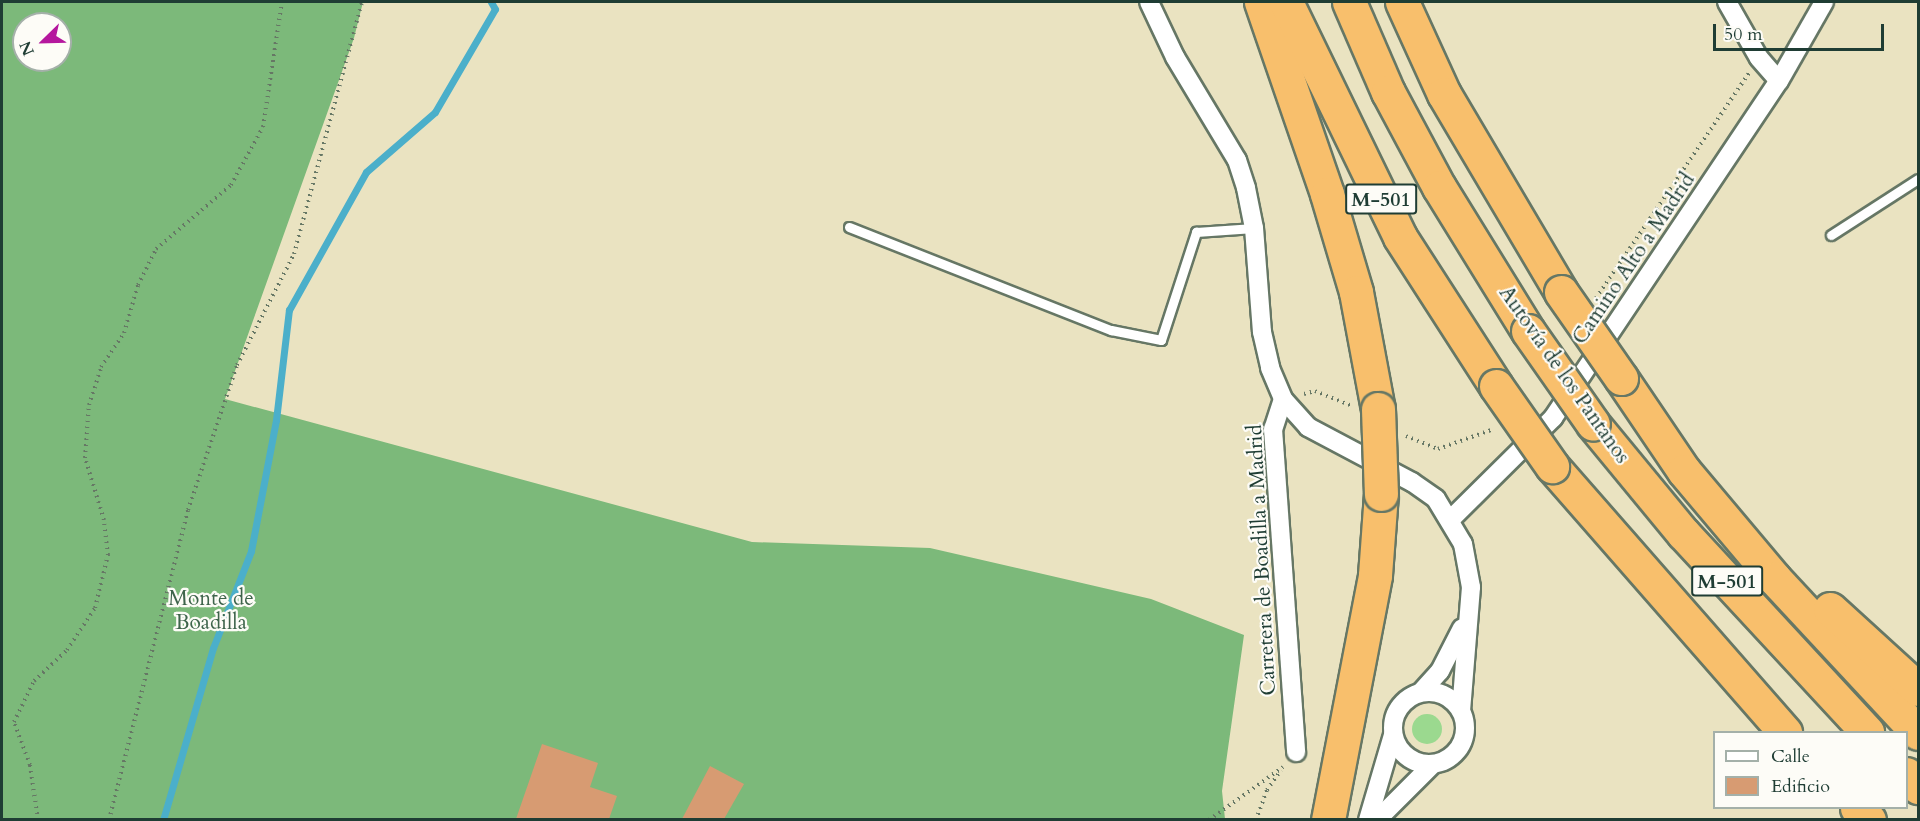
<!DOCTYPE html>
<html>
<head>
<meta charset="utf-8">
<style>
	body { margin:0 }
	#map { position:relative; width:1920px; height:821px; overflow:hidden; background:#eae3c1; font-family:Cardo,serif }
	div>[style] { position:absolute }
	.green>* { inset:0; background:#9bd98f }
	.round { border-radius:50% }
	.forest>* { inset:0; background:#7cb97a }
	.stream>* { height:7px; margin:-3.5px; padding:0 3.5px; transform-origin:3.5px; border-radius:3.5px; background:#4bafca }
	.building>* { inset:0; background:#d79b72 }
	.path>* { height:4px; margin-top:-2px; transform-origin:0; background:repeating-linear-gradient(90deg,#667765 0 1.5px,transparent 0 6px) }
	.roads { filter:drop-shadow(2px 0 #667765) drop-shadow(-2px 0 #667765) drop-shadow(0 2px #667765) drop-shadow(0 -2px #667765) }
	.lane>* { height:9px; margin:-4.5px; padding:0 4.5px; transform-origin:4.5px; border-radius:4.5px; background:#fff }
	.street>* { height:18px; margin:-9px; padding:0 9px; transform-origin:9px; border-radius:9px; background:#fff }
	.street>.ring { margin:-9px; padding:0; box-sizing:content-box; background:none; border:18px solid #fff; border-radius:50% }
	.highway>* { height:33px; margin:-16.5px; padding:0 16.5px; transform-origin:16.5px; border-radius:16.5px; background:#f8bf6c }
	.bridges { filter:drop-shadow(2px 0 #667765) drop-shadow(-2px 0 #667765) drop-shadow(0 2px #667765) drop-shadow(0 -2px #667765) }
	.highway-bridge>* { height:33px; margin:-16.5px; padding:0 16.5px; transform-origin:16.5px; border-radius:16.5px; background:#f8bf6c }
	span { translate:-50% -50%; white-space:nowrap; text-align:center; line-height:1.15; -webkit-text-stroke:4.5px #fdfcf7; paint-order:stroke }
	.shield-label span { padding:2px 4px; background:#fdfcf7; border:2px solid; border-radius:4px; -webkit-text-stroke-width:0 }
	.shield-label { font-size:20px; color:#1f3d34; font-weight:700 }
	.street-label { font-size:21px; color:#1f3d34 }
	.park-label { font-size:21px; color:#3e644b }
	.frame { position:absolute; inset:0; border:3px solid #1f3d34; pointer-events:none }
	.legend { position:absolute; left:1713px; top:731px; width:195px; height:78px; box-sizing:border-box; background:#fdfcf7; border:2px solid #a4b0a9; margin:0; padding:8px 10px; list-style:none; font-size:18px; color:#1f3d34 }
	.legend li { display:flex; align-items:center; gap:12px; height:30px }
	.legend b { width:30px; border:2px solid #a4b0a9 }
	.north { position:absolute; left:12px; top:12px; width:60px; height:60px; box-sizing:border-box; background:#fdfcf7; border:2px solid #a4b0a9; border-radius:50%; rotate:247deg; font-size:16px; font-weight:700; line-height:24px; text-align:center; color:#1f3d34 }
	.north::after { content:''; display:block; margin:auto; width:21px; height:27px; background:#b5179e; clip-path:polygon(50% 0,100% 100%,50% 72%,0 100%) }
	.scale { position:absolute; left:1713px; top:24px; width:171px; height:27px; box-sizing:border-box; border:3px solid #1f3d34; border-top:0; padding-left:8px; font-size:18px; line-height:21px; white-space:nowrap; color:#1f3d34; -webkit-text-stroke:4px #fdfcf7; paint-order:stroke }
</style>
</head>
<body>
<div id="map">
	<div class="green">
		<div class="round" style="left:1412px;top:714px;width:30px;height:30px"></div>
	</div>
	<div class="forest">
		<div style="clip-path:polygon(evenodd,2px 2px,363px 2px,354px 38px,225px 399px,752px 542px,930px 548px,1151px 599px,1244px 635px,1222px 791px,1225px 819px,2px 820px,2px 2px,24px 24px,60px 24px,60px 60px,24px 60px,24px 24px)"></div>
	</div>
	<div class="stream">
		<div style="left:163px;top:820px;width:179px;rotate:-73.8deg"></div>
		<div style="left:213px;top:648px;width:104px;rotate:-68.6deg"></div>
		<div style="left:251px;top:551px;width:133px;rotate:-79.2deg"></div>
		<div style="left:276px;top:420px;width:111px;rotate:-83.3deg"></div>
		<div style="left:289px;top:310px;width:158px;rotate:-60.8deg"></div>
		<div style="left:366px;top:172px;width:91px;rotate:-41deg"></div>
		<div style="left:435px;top:112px;width:119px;rotate:-59.8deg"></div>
		<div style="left:495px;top:9px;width:8px;rotate:-120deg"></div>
	</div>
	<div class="building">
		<div style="clip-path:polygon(542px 744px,598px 763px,590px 787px,617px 796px,609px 819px,516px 819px)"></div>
		<div style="clip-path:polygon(710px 766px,744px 784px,724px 819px,682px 819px)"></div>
	</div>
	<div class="path">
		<div style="left:1596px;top:298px;width:272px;rotate:-55.8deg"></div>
		<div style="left:1304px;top:394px;width:11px;rotate:-15deg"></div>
		<div style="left:1315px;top:391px;width:38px;rotate:22deg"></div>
		<div style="left:1406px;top:436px;width:35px;rotate:22deg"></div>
		<div style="left:1438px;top:449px;width:59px;rotate:-19.7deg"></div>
		<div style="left:38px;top:820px;width:56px;rotate:-98.3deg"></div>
		<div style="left:30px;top:765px;width:46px;rotate:-110.4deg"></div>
		<div style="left:14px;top:722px;width:46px;rotate:-64deg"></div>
		<div style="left:34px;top:681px;width:45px;rotate:-43.2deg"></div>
		<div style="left:67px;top:650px;width:50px;rotate:-56.3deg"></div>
		<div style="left:95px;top:608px;width:55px;rotate:-76.2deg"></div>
		<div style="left:108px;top:555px;width:35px;rotate:-97deg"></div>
		<div style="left:104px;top:520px;width:65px;rotate:-107deg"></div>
		<div style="left:85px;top:458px;width:53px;rotate:-85.7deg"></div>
		<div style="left:89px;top:405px;width:40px;rotate:-72deg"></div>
		<div style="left:101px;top:367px;width:41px;rotate:-55.9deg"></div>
		<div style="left:124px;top:333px;width:50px;rotate:-73.7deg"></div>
		<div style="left:138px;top:285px;width:40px;rotate:-63.4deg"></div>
		<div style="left:156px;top:249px;width:99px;rotate:-40.5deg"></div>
		<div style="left:231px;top:185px;width:66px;rotate:-61.1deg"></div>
		<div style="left:263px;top:127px;width:126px;rotate:-81.4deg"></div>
		<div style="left:109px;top:820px;width:320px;rotate:-75.7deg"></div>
		<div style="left:188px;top:510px;width:153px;rotate:-71.3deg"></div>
		<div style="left:237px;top:365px;width:125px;rotate:-62.8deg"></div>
		<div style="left:294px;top:254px;width:261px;rotate:-74.9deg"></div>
		<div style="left:1209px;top:820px;width:91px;rotate:-35.6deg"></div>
		<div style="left:1256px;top:820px;width:32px;rotate:-70deg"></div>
		<div style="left:1267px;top:790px;width:24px;rotate:-55deg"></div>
	</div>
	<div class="roads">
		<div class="lane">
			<div style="left:849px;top:227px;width:282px;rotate:21.5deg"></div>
			<div style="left:1111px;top:330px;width:51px;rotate:11.3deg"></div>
			<div style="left:1161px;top:340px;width:114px;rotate:-72deg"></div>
			<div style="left:1196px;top:232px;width:58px;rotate:-3.9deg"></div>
			<div style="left:1831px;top:235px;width:103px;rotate:-32.8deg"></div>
		</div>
		<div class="street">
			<div style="left:1149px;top:2px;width:61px;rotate:64.7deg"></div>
			<div style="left:1175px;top:57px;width:120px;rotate:59deg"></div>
			<div style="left:1237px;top:160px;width:29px;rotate:72deg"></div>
			<div style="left:1246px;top:188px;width:41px;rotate:78.7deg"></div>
			<div style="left:1254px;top:228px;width:104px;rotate:85.6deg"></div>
			<div style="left:1262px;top:332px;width:37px;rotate:77deg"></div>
			<div style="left:1270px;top:368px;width:34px;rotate:67deg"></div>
			<div style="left:1283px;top:399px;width:38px;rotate:48deg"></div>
			<div style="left:1308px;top:427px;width:118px;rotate:27.9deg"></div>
			<div style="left:1412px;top:482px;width:29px;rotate:35deg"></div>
			<div style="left:1436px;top:499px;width:52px;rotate:59deg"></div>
			<div style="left:1463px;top:544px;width:44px;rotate:79.5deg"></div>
			<div style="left:1471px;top:587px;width:123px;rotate:94.6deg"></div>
			<div style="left:1727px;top:2px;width:64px;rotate:60.3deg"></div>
			<div style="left:1759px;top:58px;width:30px;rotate:49deg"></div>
			<div style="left:1283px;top:399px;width:32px;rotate:108deg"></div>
			<div style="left:1273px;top:429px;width:324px;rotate:85.9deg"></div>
			<div style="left:1451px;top:519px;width:144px;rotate:-44.7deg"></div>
			<div style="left:1553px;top:418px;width:406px;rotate:-56.2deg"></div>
			<div style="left:1779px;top:81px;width:91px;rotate:-60.3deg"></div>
			<div class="ring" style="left:1393px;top:692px;width:54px;height:54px"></div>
			<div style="left:1421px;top:692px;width:28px;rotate:-48deg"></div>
			<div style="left:1440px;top:671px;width:48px;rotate:-62.9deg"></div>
			<div style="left:1368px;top:820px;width:89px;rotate:-73.6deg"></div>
			<div style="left:1377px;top:820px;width:79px;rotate:-45deg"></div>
		</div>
		<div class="highway">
			<div style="left:1261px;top:2px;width:203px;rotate:71deg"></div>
			<div style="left:1327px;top:194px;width:102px;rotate:73.5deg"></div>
			<div style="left:1356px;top:292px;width:119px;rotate:79.4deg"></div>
			<div style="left:1286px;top:2px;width:261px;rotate:64.1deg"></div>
			<div style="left:1400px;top:237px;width:177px;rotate:57.2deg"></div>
			<div style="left:1349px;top:2px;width:98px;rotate:66.6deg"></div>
			<div style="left:1388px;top:92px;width:108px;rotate:61.8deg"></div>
			<div style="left:1439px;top:187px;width:169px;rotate:58.3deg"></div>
			<div style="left:1402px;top:2px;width:101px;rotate:65.5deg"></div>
			<div style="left:1444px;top:94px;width:230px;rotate:59.4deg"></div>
			<div style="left:1621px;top:378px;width:112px;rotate:55.9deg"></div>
			<div style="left:1684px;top:471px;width:141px;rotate:49.9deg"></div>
			<div style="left:1775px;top:579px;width:210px;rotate:47.1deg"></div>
			<div style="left:1593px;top:424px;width:141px;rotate:50.5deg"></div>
			<div style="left:1683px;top:533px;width:271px;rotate:47.2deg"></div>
			<div style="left:1552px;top:466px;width:354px;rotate:48.8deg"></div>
			<div style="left:1830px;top:609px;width:119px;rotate:42.3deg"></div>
			<div style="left:1906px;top:774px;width:18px;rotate:47deg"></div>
			<div style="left:1857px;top:808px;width:17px;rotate:45deg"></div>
			<div style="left:1328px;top:820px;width:249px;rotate:-79.1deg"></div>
			<div style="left:1375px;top:575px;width:81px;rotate:-85.8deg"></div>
		</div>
	</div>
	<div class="bridges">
		<div class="highway-bridge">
			<div style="left:1561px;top:292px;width:105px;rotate:55.1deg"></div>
			<div style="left:1528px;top:331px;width:113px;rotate:55deg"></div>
			<div style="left:1496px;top:386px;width:98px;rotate:55deg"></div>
			<div style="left:1378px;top:409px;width:85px;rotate:88deg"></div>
		</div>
	</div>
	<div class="shield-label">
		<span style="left:1381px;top:199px">M-501</span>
		<span style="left:1727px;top:581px">M-501</span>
	</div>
	<div class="street-label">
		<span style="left:1634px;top:259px;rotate:-56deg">Camino Alto a Madrid</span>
		<span style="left:1564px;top:375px;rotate:55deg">Autovía de los Pantanos</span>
		<span style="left:1262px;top:560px;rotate:-93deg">Carretera de Boadilla a Madrid</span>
	</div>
	<div class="park-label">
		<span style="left:211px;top:611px">Monte de<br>Boadilla</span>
	</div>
	<div class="frame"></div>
	<ul class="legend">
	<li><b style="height:8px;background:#fff"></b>Calle</li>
	<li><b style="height:16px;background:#d79b72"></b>Edificio</li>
	</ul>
	<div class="north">N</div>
	<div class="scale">50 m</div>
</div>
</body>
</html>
